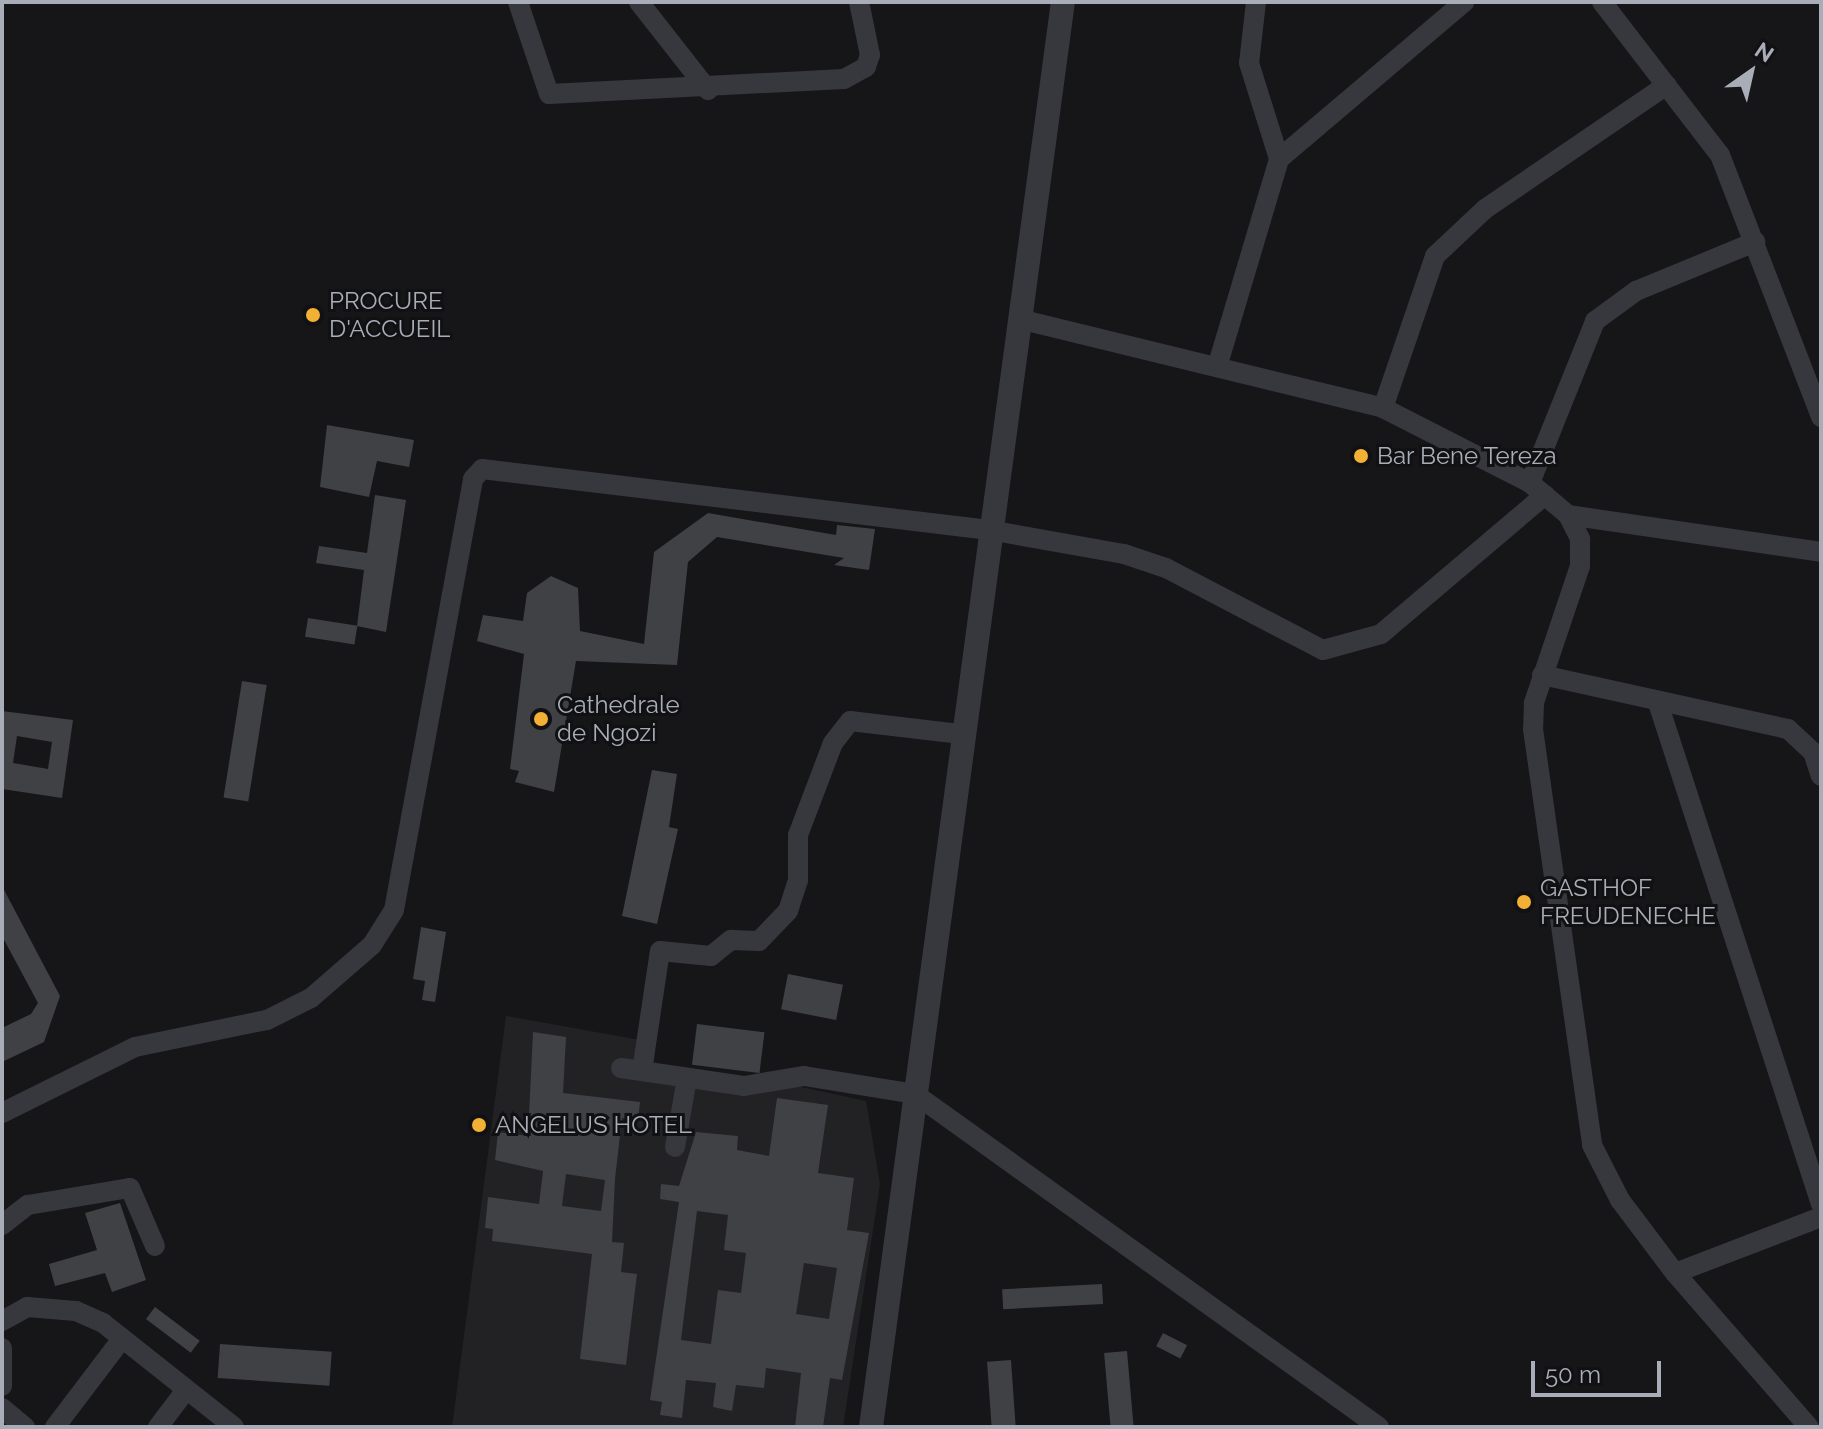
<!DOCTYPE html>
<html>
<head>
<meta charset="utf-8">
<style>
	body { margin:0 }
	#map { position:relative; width:1823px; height:1429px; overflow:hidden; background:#161618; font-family:Raleway,sans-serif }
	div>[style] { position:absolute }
	.built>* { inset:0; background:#222225 }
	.building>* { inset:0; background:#404145; transform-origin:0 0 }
	.minor>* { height:20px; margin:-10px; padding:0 10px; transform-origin:10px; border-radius:10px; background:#37383d }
	.tertiary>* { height:24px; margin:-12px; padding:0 12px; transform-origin:12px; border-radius:12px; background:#37383d }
	.dots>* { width:22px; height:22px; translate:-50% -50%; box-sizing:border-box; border:4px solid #111113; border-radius:50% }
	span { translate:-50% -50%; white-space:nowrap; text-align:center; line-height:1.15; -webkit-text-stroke:6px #111113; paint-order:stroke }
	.poi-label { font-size:24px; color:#a8adb8 }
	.left { translate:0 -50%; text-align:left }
	.frame { position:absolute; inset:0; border:4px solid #a8adb8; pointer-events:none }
	.north { position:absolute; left:1711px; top:32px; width:80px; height:80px; -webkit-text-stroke:6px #111113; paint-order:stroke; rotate:34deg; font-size:22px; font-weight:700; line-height:32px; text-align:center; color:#a8adb8 }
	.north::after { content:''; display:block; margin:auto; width:28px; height:36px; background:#a8adb8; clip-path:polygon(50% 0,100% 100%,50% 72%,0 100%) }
	.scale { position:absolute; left:1531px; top:1361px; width:130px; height:36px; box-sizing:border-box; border:4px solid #a8adb8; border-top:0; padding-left:10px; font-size:24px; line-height:28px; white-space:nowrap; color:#a8adb8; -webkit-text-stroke:6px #111113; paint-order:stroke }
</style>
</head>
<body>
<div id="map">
	<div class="built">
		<div style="clip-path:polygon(506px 1016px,646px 1041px,642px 1071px,792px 1085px,866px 1101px,880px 1184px,843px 1427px,452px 1427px)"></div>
	</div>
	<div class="building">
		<div style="clip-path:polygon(327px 425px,414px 440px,409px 467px,377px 461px,369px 497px,320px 487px)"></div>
		<div style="clip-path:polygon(375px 495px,406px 500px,386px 632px,357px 626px,364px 570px,316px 563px,319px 546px,367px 553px)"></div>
		<div style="clip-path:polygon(708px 513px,836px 535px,837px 525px,875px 529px,869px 570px,834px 565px,844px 558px,717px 537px,688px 562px,677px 665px,576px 661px,554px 792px,515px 782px,519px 771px,510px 769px,524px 654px,477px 641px,483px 615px,523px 621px,527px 593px,551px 576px,578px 588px,580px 631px,644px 644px,654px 552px)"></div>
		<div style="left:308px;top:618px;width:50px;height:19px;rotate:9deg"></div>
		<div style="left:242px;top:681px;width:25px;height:118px;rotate:9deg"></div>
		<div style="clip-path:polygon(evenodd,2px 711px,73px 720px,62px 798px,2px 789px,2px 711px,17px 736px,52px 742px,48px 769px,13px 763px,17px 736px)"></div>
		<div style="clip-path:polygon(652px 770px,677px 774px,669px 827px,678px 829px,657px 924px,622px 916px)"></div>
		<div style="clip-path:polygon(2px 886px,60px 996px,44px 1042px,2px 1062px,2px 1028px,31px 1014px,38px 1003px,2px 936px)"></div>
		<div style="clip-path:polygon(421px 927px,446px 932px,435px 1002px,422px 1000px,425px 981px,413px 979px)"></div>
		<div style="left:788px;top:974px;width:56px;height:36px;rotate:11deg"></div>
		<div style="left:697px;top:1024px;width:68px;height:41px;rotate:7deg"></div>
		<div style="clip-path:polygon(evenodd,533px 1032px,566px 1037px,563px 1093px,640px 1102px,638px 1120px,622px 1118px,615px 1179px,612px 1242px,624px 1243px,621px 1272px,637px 1274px,626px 1365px,580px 1359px,592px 1254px,492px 1241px,493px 1229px,485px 1228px,488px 1197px,539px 1204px,543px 1171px,495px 1160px,498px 1132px,528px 1136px,533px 1032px,566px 1174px,605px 1180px,601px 1211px,562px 1206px,566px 1174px)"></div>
		<div style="clip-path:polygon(evenodd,777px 1098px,828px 1105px,818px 1173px,854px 1178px,847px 1230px,869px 1233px,842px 1380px,830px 1378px,823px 1427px,795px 1427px,801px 1373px,766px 1368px,764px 1388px,736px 1385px,732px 1411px,713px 1407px,716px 1383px,686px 1380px,682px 1418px,660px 1415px,662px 1402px,650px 1400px,679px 1202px,660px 1199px,661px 1184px,679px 1186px,696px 1132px,738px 1136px,737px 1150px,769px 1156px,777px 1098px,697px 1211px,728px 1215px,724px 1250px,746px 1253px,741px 1293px,718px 1290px,711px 1344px,681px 1340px,697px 1211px,777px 1098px,804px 1263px,837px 1268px,829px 1319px,796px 1314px,804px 1263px)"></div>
		<div style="clip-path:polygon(120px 1203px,146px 1280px,112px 1292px,105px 1273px,55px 1286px,49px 1264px,97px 1250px,85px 1213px)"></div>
		<div style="left:1102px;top:1284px;width:20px;height:100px;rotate:87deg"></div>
		<div style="left:155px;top:1307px;width:56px;height:15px;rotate:37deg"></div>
		<div style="left:1163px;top:1333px;width:27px;height:15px;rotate:27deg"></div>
		<div style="left:220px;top:1344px;width:112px;height:34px;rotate:4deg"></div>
		<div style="left:1127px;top:1351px;width:76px;height:23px;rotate:85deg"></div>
		<div style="left:1011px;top:1360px;width:67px;height:24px;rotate:86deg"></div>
	</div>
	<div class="minor">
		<div style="left:518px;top:2px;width:97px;rotate:71.4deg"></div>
		<div style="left:549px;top:94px;width:295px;rotate:-2.9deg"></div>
		<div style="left:844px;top:79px;width:25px;rotate:-29deg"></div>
		<div style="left:866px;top:67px;width:13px;rotate:-72deg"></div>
		<div style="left:870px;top:55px;width:54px;rotate:-101.7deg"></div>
		<div style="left:639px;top:2px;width:112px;rotate:51.9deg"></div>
		<div style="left:1256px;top:2px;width:61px;rotate:96.5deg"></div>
		<div style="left:1249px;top:63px;width:101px;rotate:72.6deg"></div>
		<div style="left:1602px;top:2px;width:193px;rotate:52.4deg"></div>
		<div style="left:1720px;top:155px;width:281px;rotate:68.9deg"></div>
		<div style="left:1019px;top:319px;width:375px;rotate:13.7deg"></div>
		<div style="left:1383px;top:408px;width:165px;rotate:27deg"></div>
		<div style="left:1530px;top:483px;width:50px;rotate:40.1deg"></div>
		<div style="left:1568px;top:515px;width:27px;rotate:63deg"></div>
		<div style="left:1580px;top:539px;width:27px;rotate:90deg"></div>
		<div style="left:1580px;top:566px;width:145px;rotate:108.6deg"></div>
		<div style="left:1534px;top:703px;width:26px;rotate:92deg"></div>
		<div style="left:1533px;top:729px;width:420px;rotate:81.9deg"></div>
		<div style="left:1592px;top:1145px;width:62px;rotate:63deg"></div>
		<div style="left:1620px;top:1200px;width:91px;rotate:53deg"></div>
		<div style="left:1675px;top:1273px;width:204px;rotate:49deg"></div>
		<div style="left:1218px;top:364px;width:214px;rotate:-73.4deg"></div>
		<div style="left:1279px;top:159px;width:243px;rotate:-40.3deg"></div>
		<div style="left:1383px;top:408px;width:161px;rotate:-71.1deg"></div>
		<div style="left:1435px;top:256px;width:69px;rotate:-43.2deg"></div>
		<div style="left:1485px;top:209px;width:220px;rotate:-34.3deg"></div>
		<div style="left:1530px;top:483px;width:175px;rotate:-68.1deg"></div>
		<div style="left:1595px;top:321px;width:51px;rotate:-36.2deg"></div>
		<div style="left:1636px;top:291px;width:129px;rotate:-22.4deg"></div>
		<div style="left:1568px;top:515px;width:256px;rotate:8.3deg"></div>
		<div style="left:1542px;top:675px;width:252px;rotate:12.4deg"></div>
		<div style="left:1788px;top:729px;width:34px;rotate:43deg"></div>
		<div style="left:1813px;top:752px;width:25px;rotate:72deg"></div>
		<div style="left:1658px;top:703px;width:527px;rotate:71.98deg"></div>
		<div style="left:621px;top:1068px;width:124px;rotate:8.3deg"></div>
		<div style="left:744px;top:1086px;width:61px;rotate:-9.5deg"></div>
		<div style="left:804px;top:1076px;width:112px;rotate:9.2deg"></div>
		<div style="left:915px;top:1094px;width:571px;rotate:35.67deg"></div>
		<div style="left:642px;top:1071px;width:121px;rotate:-81.5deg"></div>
		<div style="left:660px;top:951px;width:51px;rotate:5.6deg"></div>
		<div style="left:711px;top:956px;width:26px;rotate:-39deg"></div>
		<div style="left:731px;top:940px;width:28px;rotate:2deg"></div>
		<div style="left:759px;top:941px;width:42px;rotate:-46deg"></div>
		<div style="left:788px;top:911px;width:33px;rotate:-72deg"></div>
		<div style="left:798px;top:880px;width:45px;rotate:-90deg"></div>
		<div style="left:798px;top:835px;width:98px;rotate:-69.2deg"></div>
		<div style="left:833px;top:743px;width:28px;rotate:-52deg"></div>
		<div style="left:850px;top:721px;width:112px;rotate:6.7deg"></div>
		<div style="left:2px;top:1113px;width:148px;rotate:-26.4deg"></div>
		<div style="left:135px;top:1047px;width:135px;rotate:-11.6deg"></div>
		<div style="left:267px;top:1020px;width:49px;rotate:-26.6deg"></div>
		<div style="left:311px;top:998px;width:81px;rotate:-41deg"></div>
		<div style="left:372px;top:945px;width:41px;rotate:-57.8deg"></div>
		<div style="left:394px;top:910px;width:438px;rotate:-79.6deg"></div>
		<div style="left:473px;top:479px;width:13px;rotate:-48deg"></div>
		<div style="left:482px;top:469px;width:511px;rotate:6.86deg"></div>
		<div style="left:989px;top:530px;width:137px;rotate:10.1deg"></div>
		<div style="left:1124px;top:554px;width:44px;rotate:18.4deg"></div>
		<div style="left:1166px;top:568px;width:177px;rotate:27.6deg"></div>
		<div style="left:1323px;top:650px;width:60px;rotate:-15.4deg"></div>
		<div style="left:1381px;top:634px;width:215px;rotate:-40.3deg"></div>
		<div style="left:675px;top:1147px;width:70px;rotate:-80.1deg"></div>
		<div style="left:2px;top:1225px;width:33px;rotate:-38deg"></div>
		<div style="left:28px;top:1205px;width:103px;rotate:-9.5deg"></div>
		<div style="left:130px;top:1188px;width:63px;rotate:66.7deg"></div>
		<div style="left:1675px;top:1273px;width:156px;rotate:-21deg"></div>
		<div style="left:2px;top:1321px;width:29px;rotate:-29deg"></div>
		<div style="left:27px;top:1307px;width:49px;rotate:4.7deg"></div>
		<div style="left:76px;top:1311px;width:30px;rotate:24deg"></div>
		<div style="left:103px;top:1323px;width:167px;rotate:38.4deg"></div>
		<div style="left:2px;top:1348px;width:38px;rotate:90deg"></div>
		<div style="left:2px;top:1408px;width:30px;rotate:40deg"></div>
		<div style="left:55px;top:1427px;width:109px;rotate:-52.8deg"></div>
		<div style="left:158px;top:1427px;width:46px;rotate:-52.9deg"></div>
	</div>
	<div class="tertiary">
		<div style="left:871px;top:1427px;width:1438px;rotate:-82.33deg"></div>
	</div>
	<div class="dots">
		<div style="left:313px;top:315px;background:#f2b134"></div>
		<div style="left:1361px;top:456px;background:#f2b134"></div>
		<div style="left:541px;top:719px;background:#f2b134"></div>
		<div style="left:1524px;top:902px;background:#f2b134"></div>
		<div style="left:479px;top:1125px;background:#f2b134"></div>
	</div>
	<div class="poi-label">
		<span class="left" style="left:329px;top:315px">PROCURE<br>D'ACCUEIL</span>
		<span class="left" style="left:1377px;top:456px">Bar Bene Tereza</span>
		<span class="left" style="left:557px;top:719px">Cathedrale<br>de Ngozi</span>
		<span class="left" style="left:1540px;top:902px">GASTHOF<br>FREUDENECHE</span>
		<span class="left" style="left:495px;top:1125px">ANGELUS HOTEL</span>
	</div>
	<div class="frame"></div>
	<div class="north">N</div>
	<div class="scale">50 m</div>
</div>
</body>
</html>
